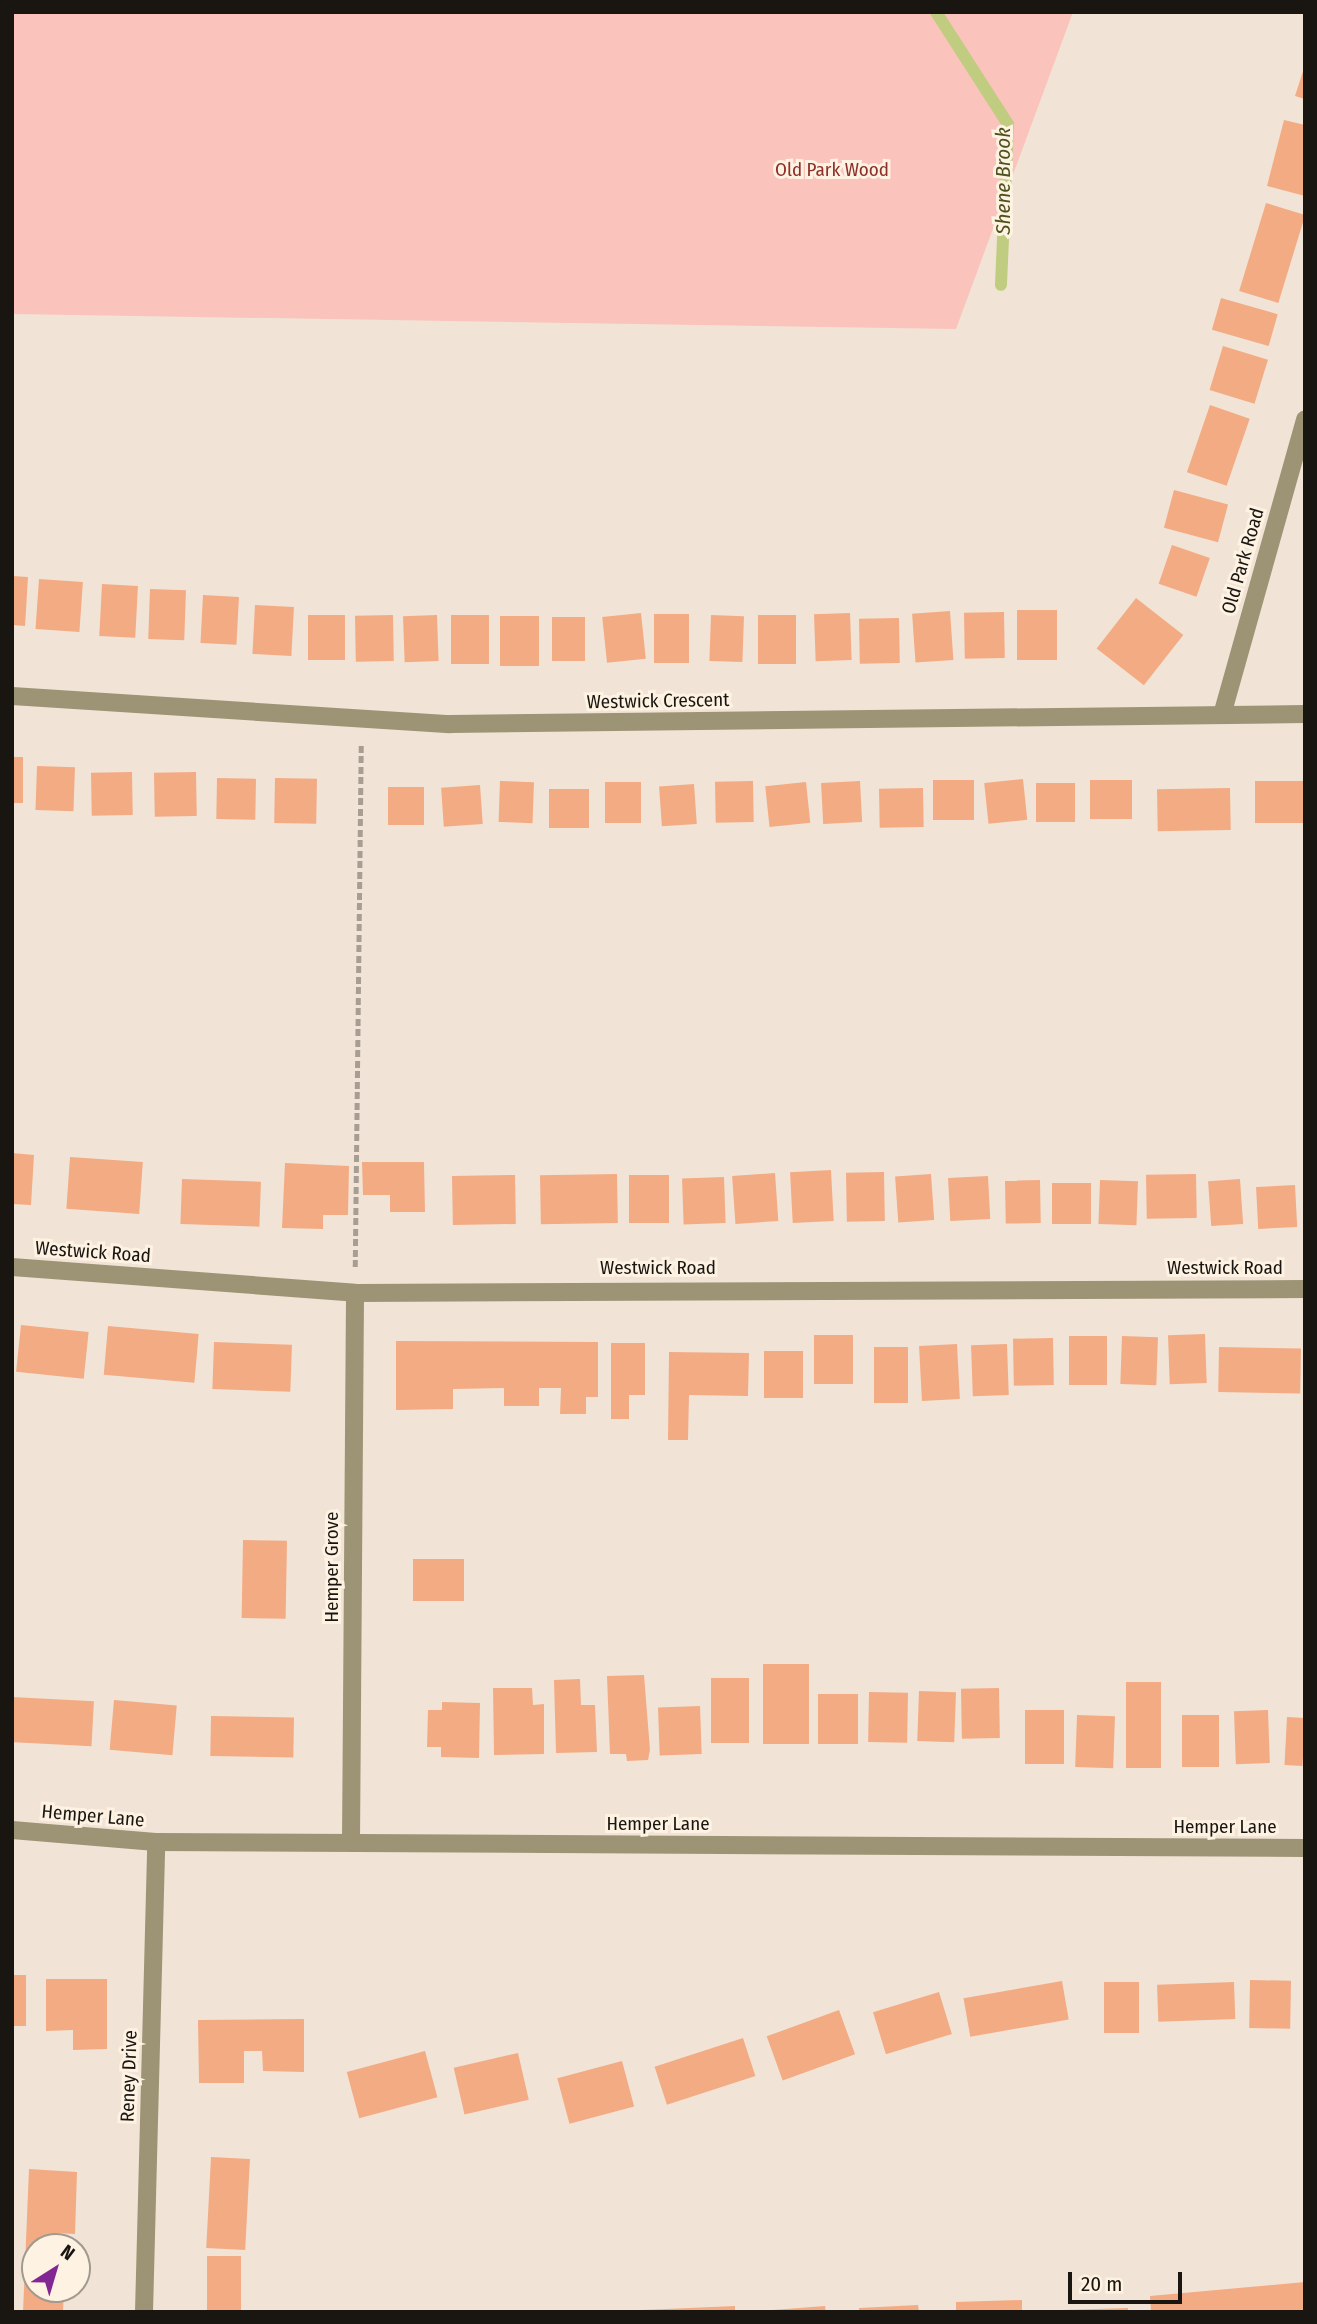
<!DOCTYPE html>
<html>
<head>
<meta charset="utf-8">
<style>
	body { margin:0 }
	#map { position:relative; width:1317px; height:2324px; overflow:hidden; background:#f1e4d6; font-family:"Fira Sans Condensed",sans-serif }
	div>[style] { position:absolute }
	.green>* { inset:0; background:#fac3bb }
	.stream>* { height:12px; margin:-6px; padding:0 6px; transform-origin:6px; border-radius:6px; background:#c0cc80 }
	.building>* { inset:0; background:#f3ab84; transform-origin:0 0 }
	.path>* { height:4.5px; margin-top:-2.25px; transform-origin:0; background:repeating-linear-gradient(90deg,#a79d92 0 7px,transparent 0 10.5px) }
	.street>* { height:18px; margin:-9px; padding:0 9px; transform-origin:9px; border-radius:9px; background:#9d9475 }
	span { translate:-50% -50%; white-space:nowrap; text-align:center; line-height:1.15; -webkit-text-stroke:6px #fef2e3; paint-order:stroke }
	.park-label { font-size:19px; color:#8e2f29 }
	.street-label { font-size:19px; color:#191510 }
	.water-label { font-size:21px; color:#4c521b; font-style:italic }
	.frame { position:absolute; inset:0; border:14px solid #191510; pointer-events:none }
	.north { position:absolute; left:21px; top:2233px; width:70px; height:70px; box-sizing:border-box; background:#fef2e3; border:2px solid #a29a8f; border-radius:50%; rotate:37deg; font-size:19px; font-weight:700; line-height:28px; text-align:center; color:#191510 }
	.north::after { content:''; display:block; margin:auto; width:24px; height:32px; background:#822693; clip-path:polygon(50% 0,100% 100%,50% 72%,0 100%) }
	.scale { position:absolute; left:1068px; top:2272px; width:114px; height:32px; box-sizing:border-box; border:4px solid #191510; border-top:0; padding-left:9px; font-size:21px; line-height:24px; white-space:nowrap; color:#191510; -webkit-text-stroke:5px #fef2e3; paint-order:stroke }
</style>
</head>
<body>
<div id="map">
	<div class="green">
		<div style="clip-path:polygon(12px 12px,1073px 12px,956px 329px,12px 314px)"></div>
	</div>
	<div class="stream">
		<div style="left:936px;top:12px;width:133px;rotate:57.3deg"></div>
		<div style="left:1008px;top:124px;width:161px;rotate:92.5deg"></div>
	</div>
	<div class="building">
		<div style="clip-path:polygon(1305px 65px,1305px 99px,1295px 96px)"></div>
		<div style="clip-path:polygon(1284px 120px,1305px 125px,1305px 196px,1267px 186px)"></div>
		<div style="left:1266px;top:203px;width:41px;height:92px;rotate:17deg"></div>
		<div style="left:1221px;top:298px;width:59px;height:33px;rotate:16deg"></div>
		<div style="left:1223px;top:346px;width:47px;height:46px;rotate:17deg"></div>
		<div style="left:1210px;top:405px;width:42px;height:71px;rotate:19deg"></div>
		<div style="left:1174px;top:490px;width:56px;height:39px;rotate:15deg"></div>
		<div style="left:1172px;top:545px;width:40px;height:41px;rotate:19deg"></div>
		<div style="clip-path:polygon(12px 576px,28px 577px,25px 626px,12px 625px)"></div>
		<div style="left:39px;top:579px;width:44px;height:50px;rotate:4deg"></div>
		<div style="left:102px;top:584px;width:36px;height:52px;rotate:3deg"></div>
		<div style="left:150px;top:589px;width:36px;height:50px;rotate:2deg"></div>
		<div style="left:203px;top:595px;width:36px;height:48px;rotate:3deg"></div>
		<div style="left:1136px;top:598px;width:60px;height:64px;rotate:38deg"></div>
		<div style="left:255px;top:605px;width:39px;height:49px;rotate:3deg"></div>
		<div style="left:1017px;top:610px;width:40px;height:50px"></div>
		<div style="left:950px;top:611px;width:49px;height:38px;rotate:86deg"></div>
		<div style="left:1004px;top:612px;width:46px;height:40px;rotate:89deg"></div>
		<div style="left:641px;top:613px;width:46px;height:39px;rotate:84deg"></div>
		<div style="left:850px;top:613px;width:47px;height:36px;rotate:88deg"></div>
		<div style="left:654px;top:614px;width:35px;height:49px"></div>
		<div style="left:308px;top:615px;width:37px;height:45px"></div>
		<div style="left:393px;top:615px;width:46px;height:38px;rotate:89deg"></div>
		<div style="left:437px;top:615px;width:46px;height:34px;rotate:88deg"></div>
		<div style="left:451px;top:615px;width:38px;height:49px"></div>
		<div style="left:711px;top:615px;width:33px;height:46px;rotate:2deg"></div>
		<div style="left:758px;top:615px;width:38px;height:49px"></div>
		<div style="left:500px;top:616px;width:39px;height:50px"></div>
		<div style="left:552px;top:617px;width:33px;height:44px"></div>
		<div style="left:899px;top:618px;width:45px;height:40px;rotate:89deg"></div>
		<div style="left:12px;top:757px;width:11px;height:46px"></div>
		<div style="left:37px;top:766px;width:38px;height:44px;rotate:2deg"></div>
		<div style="left:132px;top:772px;width:43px;height:41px;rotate:89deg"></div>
		<div style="left:196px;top:772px;width:44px;height:42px;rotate:89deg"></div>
		<div style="left:217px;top:778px;width:39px;height:41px;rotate:1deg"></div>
		<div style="left:275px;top:778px;width:42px;height:45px;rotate:1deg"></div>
		<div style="left:1023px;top:779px;width:41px;height:39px;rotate:84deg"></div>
		<div style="left:933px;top:780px;width:41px;height:40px"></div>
		<div style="left:1090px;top:780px;width:42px;height:39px"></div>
		<div style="left:500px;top:781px;width:34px;height:41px;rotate:2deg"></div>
		<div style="left:753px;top:781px;width:41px;height:38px;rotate:89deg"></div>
		<div style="left:860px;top:781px;width:41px;height:39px;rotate:87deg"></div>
		<div style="left:1255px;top:781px;width:50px;height:42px"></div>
		<div style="left:605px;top:782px;width:36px;height:41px"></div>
		<div style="left:806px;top:782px;width:41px;height:41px;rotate:84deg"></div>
		<div style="left:1036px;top:783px;width:39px;height:39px"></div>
		<div style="left:694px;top:784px;width:40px;height:35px;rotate:86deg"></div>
		<div style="left:480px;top:785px;width:39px;height:39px;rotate:86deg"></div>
		<div style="left:388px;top:787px;width:36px;height:38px"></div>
		<div style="left:923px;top:788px;width:39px;height:44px;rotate:89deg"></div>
		<div style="left:1230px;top:788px;width:42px;height:73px;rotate:89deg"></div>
		<div style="left:549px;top:789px;width:40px;height:39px"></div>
		<div style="clip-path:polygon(12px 1153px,34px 1155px,31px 1205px,12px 1204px)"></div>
		<div style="left:70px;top:1157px;width:73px;height:52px;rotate:4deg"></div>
		<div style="clip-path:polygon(362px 1162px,424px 1162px,425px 1212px,390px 1212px,390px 1195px,363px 1195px)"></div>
		<div style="clip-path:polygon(285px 1163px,349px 1166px,348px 1215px,323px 1215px,323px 1229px,282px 1228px)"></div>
		<div style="left:831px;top:1170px;width:51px;height:41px;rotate:87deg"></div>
		<div style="left:884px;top:1172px;width:49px;height:38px;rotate:89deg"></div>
		<div style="left:775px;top:1173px;width:48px;height:43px;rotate:86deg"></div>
		<div style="left:617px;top:1174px;width:49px;height:77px;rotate:89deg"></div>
		<div style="left:931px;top:1174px;width:46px;height:36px;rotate:86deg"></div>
		<div style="left:1196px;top:1174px;width:44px;height:50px;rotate:89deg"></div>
		<div style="left:515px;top:1175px;width:49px;height:63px;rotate:89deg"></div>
		<div style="left:629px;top:1175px;width:40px;height:48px"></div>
		<div style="left:988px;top:1176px;width:43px;height:40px;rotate:87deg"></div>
		<div style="left:724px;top:1177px;width:46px;height:42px;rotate:88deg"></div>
		<div style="left:182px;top:1179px;width:79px;height:45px;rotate:2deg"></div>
		<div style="left:1240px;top:1179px;width:45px;height:32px;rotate:86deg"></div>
		<div style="left:1040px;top:1180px;width:43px;height:35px;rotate:89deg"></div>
		<div style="left:1100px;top:1180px;width:38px;height:44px;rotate:2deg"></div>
		<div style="left:1052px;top:1183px;width:39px;height:41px"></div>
		<div style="left:1295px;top:1185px;width:42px;height:39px;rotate:87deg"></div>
		<div style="left:21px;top:1325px;width:68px;height:47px;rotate:6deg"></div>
		<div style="left:108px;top:1326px;width:91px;height:49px;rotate:5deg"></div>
		<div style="left:1205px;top:1334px;width:49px;height:37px;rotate:88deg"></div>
		<div style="left:814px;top:1335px;width:39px;height:49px"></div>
		<div style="left:1069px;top:1336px;width:38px;height:49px"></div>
		<div style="left:1122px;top:1336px;width:36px;height:48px;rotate:2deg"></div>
		<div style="left:1053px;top:1338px;width:47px;height:40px;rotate:89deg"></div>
		<div style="clip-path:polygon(396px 1341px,598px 1342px,598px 1397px,586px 1397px,586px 1414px,560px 1414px,561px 1388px,539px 1388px,539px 1406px,504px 1406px,504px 1388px,453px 1389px,453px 1409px,396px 1410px)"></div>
		<div style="left:214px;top:1342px;width:78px;height:47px;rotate:2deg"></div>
		<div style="clip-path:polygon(611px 1343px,645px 1343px,645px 1395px,629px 1395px,629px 1419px,611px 1419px)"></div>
		<div style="left:957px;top:1344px;width:55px;height:38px;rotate:87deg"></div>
		<div style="left:1007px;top:1344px;width:51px;height:36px;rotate:88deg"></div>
		<div style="left:874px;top:1347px;width:34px;height:56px"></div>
		<div style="left:1219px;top:1347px;width:82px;height:45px;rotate:1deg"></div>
		<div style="left:764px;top:1351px;width:39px;height:47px"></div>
		<div style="clip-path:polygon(669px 1352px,749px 1353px,748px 1396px,689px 1395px,688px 1440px,668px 1440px)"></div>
		<div style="left:243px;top:1540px;width:44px;height:78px;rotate:1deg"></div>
		<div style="left:413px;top:1559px;width:51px;height:42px"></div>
		<div style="left:763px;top:1664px;width:46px;height:80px"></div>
		<div style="clip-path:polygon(644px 1675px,650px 1750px,648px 1760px,627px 1761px,626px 1754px,610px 1754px,607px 1676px)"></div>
		<div style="left:711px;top:1678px;width:38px;height:65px"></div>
		<div style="clip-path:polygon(580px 1679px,581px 1705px,595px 1705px,597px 1752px,556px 1753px,554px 1680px)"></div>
		<div style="left:1126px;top:1682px;width:35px;height:86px"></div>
		<div style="clip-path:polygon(493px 1688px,532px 1688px,533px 1705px,544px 1704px,544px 1754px,494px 1755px)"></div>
		<div style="left:999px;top:1688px;width:50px;height:38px;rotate:89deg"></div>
		<div style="left:919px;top:1691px;width:37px;height:50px;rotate:2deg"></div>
		<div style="left:869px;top:1692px;width:39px;height:50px;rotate:1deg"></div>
		<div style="left:818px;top:1694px;width:40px;height:50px"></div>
		<div style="left:12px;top:1697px;width:82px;height:45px;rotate:3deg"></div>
		<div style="left:114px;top:1700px;width:63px;height:50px;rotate:5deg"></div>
		<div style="clip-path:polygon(442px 1702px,480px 1703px,479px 1758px,441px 1757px,441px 1747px,427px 1747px,428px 1710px,442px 1710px)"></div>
		<div style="left:700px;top:1706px;width:48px;height:42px;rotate:88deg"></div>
		<div style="left:1025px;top:1710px;width:39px;height:54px"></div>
		<div style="left:1268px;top:1710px;width:53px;height:34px;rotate:88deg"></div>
		<div style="left:1077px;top:1715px;width:38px;height:52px;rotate:2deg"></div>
		<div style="left:1182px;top:1715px;width:37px;height:52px"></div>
		<div style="left:211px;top:1716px;width:83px;height:40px;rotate:1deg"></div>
		<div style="left:1287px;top:1717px;width:18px;height:48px;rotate:3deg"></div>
		<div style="left:12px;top:1975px;width:14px;height:51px"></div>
		<div style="clip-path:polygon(46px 1979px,107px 1979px,107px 2049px,73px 2050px,73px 2030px,46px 2031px)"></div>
		<div style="left:1250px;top:1980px;width:41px;height:48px;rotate:1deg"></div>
		<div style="left:1062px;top:1981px;width:39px;height:100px;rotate:80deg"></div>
		<div style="left:1139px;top:1982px;width:51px;height:35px;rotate:90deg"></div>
		<div style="left:1234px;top:1982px;width:37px;height:77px;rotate:88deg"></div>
		<div style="left:939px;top:1992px;width:44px;height:69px;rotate:73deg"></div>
		<div style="left:839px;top:2010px;width:47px;height:77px;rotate:70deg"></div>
		<div style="clip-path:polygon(304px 2019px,304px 2072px,263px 2071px,262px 2051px,244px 2051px,244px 2083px,199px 2083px,198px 2020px)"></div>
		<div style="left:743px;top:2038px;width:40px;height:93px;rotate:72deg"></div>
		<div style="left:425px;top:2051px;width:48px;height:81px;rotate:75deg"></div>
		<div style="left:518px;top:2053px;width:48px;height:66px;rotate:77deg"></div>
		<div style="left:622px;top:2061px;width:47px;height:67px;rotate:75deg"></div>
		<div style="left:211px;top:2157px;width:39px;height:91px;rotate:3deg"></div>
		<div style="clip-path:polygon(29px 2169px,77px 2172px,75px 2234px,57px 2233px,57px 2247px,35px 2247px,35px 2289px,64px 2289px,63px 2312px,23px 2312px)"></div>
		<div style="left:241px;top:2256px;width:56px;height:34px;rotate:90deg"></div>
		<div style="clip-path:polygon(1305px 2282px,1305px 2312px,1151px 2312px,1150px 2296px)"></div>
		<div style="clip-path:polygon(1022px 2300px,1022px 2312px,956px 2312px,956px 2302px)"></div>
		<div style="clip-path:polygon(918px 2305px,919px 2312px,859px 2312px,859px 2308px)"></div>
		<div style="clip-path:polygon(735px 2306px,735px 2312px,642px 2312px,642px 2310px)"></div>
		<div style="clip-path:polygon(825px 2306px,826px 2312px,772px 2312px,772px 2310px)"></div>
		<div style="clip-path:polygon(1128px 2308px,1128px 2312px,1062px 2312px,1062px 2310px)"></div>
	</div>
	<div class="path">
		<div style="left:355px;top:1267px;width:523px;rotate:-89.34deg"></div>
	</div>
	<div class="street">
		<div style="left:12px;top:696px;width:439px;rotate:3.7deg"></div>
		<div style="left:450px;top:724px;width:855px;rotate:-0.67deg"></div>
		<div style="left:1222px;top:715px;width:307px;rotate:-74.3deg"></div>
		<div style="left:12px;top:1267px;width:344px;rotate:4.3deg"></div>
		<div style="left:355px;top:1293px;width:950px;rotate:-0.24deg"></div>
		<div style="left:12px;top:1830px;width:144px;rotate:4.8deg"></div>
		<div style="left:156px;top:1842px;width:1149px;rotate:0.3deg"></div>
		<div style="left:351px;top:1842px;width:549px;rotate:-89.58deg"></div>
		<div style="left:144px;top:2312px;width:470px;rotate:-88.5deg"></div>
	</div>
	<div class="park-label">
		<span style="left:832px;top:170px">Old Park Wood</span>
	</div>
	<div class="street-label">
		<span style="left:1243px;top:561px;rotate:-74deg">Old Park Road</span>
		<span style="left:658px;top:701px;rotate:-1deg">Westwick Crescent</span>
		<span style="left:93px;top:1252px;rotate:4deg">Westwick Road</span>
		<span style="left:658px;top:1268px">Westwick Road</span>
		<span style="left:1225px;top:1268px">Westwick Road</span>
		<span style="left:332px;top:1567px;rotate:-90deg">Hemper Grove</span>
		<span style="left:93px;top:1816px;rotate:5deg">Hemper Lane</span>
		<span style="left:658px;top:1824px">Hemper Lane</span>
		<span style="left:1225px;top:1827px">Hemper Lane</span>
		<span style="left:129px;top:2076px;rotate:-88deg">Reney Drive</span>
	</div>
	<div class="water-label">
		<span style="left:1003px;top:181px;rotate:-90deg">Shene Brook</span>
	</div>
	<div class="frame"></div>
	<div class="north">N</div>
	<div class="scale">20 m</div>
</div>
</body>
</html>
